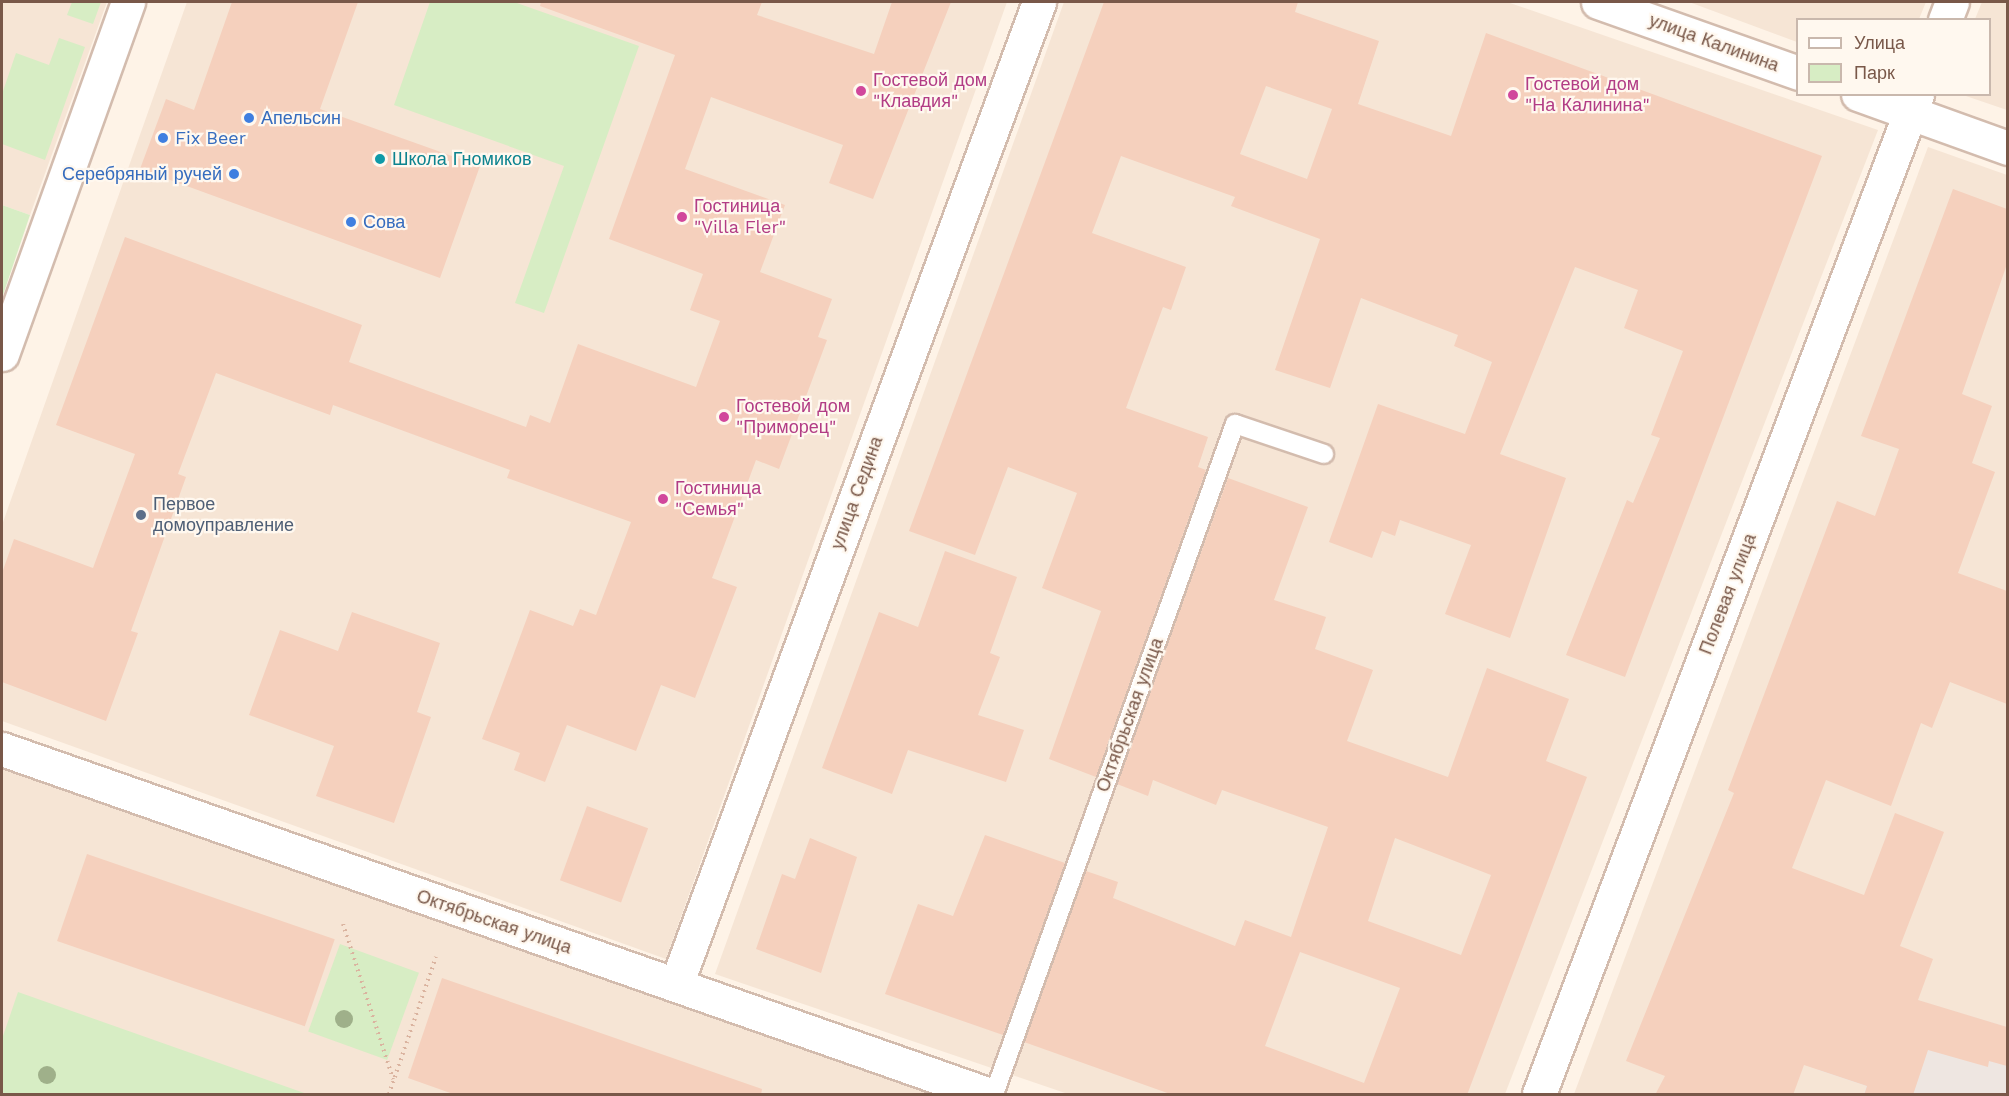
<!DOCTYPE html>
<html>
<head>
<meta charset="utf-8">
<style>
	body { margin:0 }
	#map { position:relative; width:2009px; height:1096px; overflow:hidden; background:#fef3e7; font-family:"Work Sans",sans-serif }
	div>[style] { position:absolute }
	.residential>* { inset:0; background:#f6e5d5 }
	.industrial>* { inset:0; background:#eee6e1 }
	.green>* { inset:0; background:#d7edc4; transform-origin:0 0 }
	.building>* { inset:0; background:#f5d0bd; transform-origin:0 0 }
	.path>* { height:4px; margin-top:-2px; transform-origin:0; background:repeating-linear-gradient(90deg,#dab39f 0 1.5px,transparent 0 6px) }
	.roads { filter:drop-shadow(2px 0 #d3bcae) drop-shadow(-2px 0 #d3bcae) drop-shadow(0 2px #d3bcae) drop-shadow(0 -2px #d3bcae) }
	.service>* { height:18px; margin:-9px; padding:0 9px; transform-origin:9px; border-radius:9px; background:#fff }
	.minor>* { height:33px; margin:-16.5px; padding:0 16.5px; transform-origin:16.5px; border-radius:16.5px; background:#fff }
	.tertiary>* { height:33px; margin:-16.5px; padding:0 16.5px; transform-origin:16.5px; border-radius:16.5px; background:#fff }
	.trees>* { width:18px; height:18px; margin:-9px; border-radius:50%; background:#9fb08a }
	.dots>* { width:16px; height:16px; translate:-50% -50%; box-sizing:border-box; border:3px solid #fff8ef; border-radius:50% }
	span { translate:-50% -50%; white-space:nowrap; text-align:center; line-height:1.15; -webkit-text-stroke:4.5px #fff8ef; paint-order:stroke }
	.street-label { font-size:18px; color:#795849 }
	.hotel-label { font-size:18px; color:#b23c85 }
	.left { translate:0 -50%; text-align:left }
	.shop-label { font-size:18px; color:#366cbe }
	.right { translate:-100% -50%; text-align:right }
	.culture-label { font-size:18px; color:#0d838f }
	.service-label { font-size:18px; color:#4e5e75 }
	.frame { position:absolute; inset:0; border:3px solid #795849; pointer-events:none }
	.legend { position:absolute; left:1796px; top:18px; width:195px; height:78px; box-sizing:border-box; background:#fff8ef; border:2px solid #c9b8ad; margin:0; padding:8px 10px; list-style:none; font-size:18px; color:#795849 }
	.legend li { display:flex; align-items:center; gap:12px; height:30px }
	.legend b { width:30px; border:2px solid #c9b8ad }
</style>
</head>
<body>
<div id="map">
	<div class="residential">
		<div style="clip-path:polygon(2px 2px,107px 2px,30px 215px,2px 205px)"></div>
		<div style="clip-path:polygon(187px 2px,1007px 2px,666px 959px,2px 721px,2px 525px)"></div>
		<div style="clip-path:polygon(1064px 2px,1507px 2px,1878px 130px,1505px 1094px,1068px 1094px,715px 974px)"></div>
		<div style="clip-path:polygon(1689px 2px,1926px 2px,1919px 19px,1798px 20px,1797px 42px)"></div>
		<div style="clip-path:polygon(1982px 2px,2007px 2px,2007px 110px,1963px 95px,1990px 94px,1990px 20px,1975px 19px)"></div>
		<div style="clip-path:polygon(1928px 147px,2007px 175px,2007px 1094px,1574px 1094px)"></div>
		<div style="clip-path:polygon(2px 764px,942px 1094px,2px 1094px)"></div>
	</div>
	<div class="industrial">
		<div style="clip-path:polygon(1897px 994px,2007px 1027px,2007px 1094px,1864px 1094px,1866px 1086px,1818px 1070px,1828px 1040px)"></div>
	</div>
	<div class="green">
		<div style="clip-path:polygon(72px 2px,101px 2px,93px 24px,67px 15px)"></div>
		<div style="clip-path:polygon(430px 2px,514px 2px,639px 46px,544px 313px,515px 303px,564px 166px,394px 105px)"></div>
		<div style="clip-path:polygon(59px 38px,85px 47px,45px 160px,2px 144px,2px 94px,16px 53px,49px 65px)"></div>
		<div style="clip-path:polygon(2px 205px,30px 215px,2px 298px)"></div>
		<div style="left:340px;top:944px;width:84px;height:93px;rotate:20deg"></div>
		<div style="clip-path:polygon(18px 992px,307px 1094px,2px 1094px,2px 1039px)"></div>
	</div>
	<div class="building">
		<div style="clip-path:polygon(232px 2px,358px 2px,320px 109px,480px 166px,440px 278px,140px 169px,166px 99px,194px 110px)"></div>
		<div style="clip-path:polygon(541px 2px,762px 2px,757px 15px,874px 54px,892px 2px,951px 2px,873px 199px,829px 183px,843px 145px,711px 97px,685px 169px,785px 205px,760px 272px,832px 299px,818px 337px,827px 340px,779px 469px,756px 460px,712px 578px,737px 587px,695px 698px,661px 685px,636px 751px,567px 725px,545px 782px,514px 770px,520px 753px,482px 739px,530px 610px,573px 626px,580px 609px,596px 615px,631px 522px,507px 478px,510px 470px,333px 405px,330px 415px,216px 373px,178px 474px,186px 477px,131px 631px,138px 633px,106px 721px,2px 682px,2px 573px,14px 539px,93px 568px,135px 454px,56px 425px,125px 237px,362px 325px,349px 362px,526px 427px,530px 415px,550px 423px,578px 344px,696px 387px,720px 321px,690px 310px,703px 274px,609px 239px,675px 55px,540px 6px)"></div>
		<div style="clip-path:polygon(evenodd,1104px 2px,1298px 2px,1295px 12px,1379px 41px,1358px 104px,1451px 136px,1486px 33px,1822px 156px,1625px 677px,1566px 655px,1627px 500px,1633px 503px,1660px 438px,1651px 435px,1683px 351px,1624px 328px,1638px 290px,1575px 267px,1500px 454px,1566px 478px,1510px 638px,1445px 614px,1471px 545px,1400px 520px,1395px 536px,1382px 531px,1372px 558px,1329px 542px,1378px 404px,1465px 434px,1492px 362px,1454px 346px,1458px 335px,1361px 298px,1330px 388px,1275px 370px,1320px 239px,1231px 206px,1235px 197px,1121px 156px,1092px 233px,1186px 267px,1171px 310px,1163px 307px,1126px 408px,1208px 437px,1198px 467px,1206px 470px,1096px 777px,1049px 759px,1101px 611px,1042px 588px,1077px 493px,1008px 467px,975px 555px,909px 531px,1104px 2px,1266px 86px,1332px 109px,1307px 179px,1240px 154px,1266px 86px)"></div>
		<div style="clip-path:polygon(1953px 189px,2007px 209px,2007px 264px,1962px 394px,1992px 406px,1972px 463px,1995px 472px,1958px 573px,2007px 591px,2007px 704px,1950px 682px,1932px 728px,1921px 723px,1891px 806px,1826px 780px,1792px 868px,1864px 895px,1895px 813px,1944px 832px,1900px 946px,1933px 959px,1918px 1000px,2007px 1027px,2007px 1066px,1989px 1061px,1988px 1067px,1928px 1050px,1913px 1095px,1864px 1095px,1867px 1086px,1804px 1065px,1793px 1095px,1655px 1095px,1665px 1076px,1626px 1061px,1734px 793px,1728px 790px,1837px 501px,1875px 516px,1899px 449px,1861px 436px)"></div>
		<div style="clip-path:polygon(evenodd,1228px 478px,1308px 507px,1274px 600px,1326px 617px,1315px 649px,1373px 670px,1347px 741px,1448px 777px,1487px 668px,1569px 699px,1546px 761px,1587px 777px,1467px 1095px,1173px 1095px,1024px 1042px,1086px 871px,1118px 882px,1113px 898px,1235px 946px,1245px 920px,1291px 937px,1328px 827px,1222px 790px,1216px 805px,1153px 780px,1148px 796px,1117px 784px,1228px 478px,1395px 838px,1491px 875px,1461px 955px,1368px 921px,1395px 838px,1228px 478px,1300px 952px,1400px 988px,1364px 1083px,1265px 1046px,1300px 952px)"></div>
		<div style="clip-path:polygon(945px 551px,1017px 577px,990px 653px,1000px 657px,978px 715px,1024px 730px,1006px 782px,908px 750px,892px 794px,822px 768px,879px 612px,918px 627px)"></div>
		<div style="clip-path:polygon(352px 612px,440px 643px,417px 712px,431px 717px,394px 823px,316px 796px,334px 746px,249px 715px,280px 630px,338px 651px)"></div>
		<div style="left:587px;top:806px;width:65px;height:79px;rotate:20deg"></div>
		<div style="clip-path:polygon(985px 835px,1065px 863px,1003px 1035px,885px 994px,918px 904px,953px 916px)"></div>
		<div style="clip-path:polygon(810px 838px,857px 857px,821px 973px,756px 949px,782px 874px,795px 879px)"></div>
		<div style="left:87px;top:854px;width:262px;height:92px;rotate:19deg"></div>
		<div style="clip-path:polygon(442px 978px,762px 1089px,761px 1095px,456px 1095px,408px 1078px)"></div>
	</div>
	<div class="path">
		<div style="left:343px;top:924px;width:163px;rotate:72.1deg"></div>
		<div style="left:389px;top:1094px;width:145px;rotate:-71.1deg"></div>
	</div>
	<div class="roads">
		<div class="service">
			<div style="left:994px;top:1094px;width:712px;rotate:-70.22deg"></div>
			<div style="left:1235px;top:424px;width:94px;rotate:18.6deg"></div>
		</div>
		<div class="minor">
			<div style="left:1598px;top:2px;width:212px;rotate:19.5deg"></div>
			<div style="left:1945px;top:20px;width:19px;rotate:-69deg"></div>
			<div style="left:1858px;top:94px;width:159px;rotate:19.8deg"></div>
			<div style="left:2px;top:749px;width:1044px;rotate:19.3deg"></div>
			<div style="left:676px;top:985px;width:1048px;rotate:-69.73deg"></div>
			<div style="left:1539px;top:1094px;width:1069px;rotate:-69.29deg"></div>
		</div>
		<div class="tertiary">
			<div style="left:2px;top:354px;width:374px;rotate:-70.3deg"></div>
		</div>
	</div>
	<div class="trees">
		<div style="left:344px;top:1019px"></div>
		<div style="left:47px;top:1075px"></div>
	</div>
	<div class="dots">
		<div style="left:861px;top:91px;background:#d1479c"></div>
		<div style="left:1513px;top:95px;background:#d1479c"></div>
		<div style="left:249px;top:118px;background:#3f7fe0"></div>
		<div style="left:163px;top:138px;background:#3f7fe0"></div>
		<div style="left:380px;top:159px;background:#0f9aa8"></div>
		<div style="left:234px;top:174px;background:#3f7fe0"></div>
		<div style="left:682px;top:217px;background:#d1479c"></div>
		<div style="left:351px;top:222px;background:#3f7fe0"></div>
		<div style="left:724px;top:417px;background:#d1479c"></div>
		<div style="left:663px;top:499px;background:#d1479c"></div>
		<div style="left:141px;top:515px;background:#5c6f8a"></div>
	</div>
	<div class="street-label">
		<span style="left:1714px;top:43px;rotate:20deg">улица Калинина</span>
		<span style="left:857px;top:493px;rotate:-70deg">улица Седина</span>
		<span style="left:1728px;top:594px;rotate:-69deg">Полевая улица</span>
		<span style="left:1130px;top:715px;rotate:-70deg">Октябрьская улица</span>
		<span style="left:494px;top:922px;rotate:19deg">Октябрьская улица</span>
	</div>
	<div class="hotel-label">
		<span class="left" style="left:873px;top:91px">Гостевой дом<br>"Клавдия"</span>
		<span class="left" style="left:1525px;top:95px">Гостевой дом<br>"На Калинина"</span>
		<span class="left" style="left:694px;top:217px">Гостиница<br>"Villa Fler"</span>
		<span class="left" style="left:736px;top:417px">Гостевой дом<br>"Приморец"</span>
		<span class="left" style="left:675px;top:499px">Гостиница<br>"Семья"</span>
	</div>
	<div class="shop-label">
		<span class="left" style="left:261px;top:118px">Апельсин</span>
		<span class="left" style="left:175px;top:138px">Fix Beer</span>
		<span class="right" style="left:222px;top:174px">Серебряный ручей</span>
		<span class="left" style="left:363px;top:222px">Сова</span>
	</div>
	<div class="culture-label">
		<span class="left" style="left:392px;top:159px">Школа Гномиков</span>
	</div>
	<div class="service-label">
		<span class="left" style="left:153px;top:515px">Первое<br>домоуправление</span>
	</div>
	<div class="frame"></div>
	<ul class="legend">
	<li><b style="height:8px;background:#fff"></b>Улица</li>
	<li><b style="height:16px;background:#d7edc4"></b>Парк</li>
	</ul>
</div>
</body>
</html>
